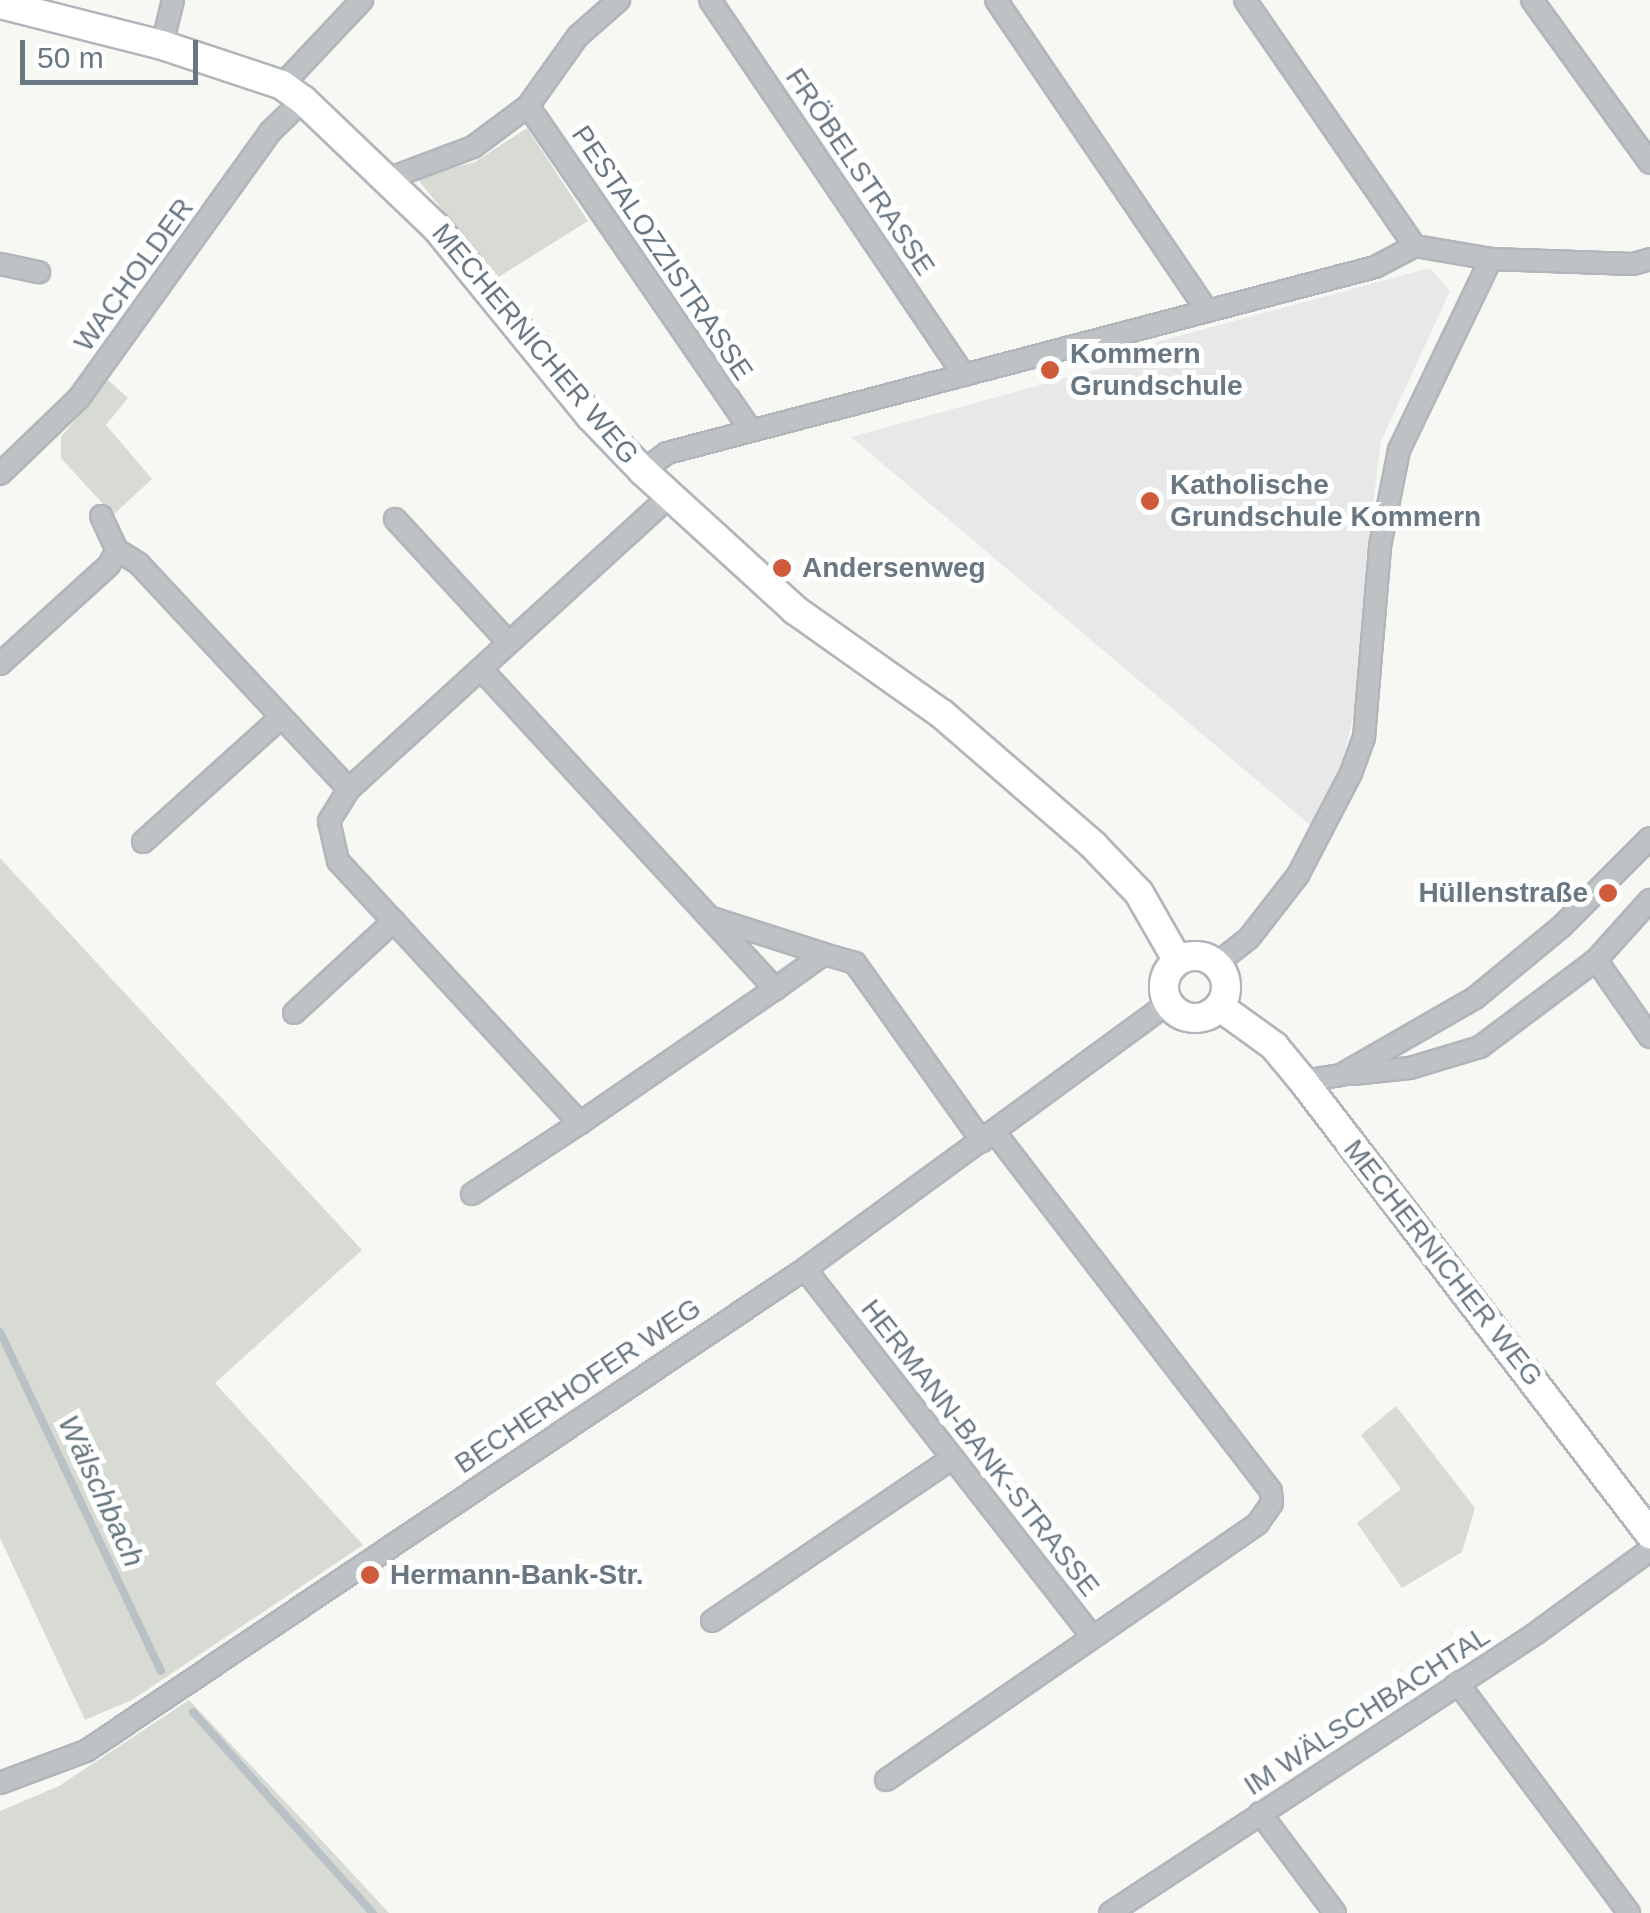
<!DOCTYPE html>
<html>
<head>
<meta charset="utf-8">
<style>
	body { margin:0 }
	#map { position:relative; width:1650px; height:1913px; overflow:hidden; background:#f7f7f4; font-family:Arial,sans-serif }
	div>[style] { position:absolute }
	.built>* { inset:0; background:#e7e8e7 }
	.green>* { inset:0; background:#d7dbd4 }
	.stream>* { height:8px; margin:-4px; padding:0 4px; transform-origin:4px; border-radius:4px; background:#b8c2c6 }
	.roads { filter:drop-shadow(2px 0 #b1b6ba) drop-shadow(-2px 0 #b1b6ba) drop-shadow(0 2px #b1b6ba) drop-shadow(0 -2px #b1b6ba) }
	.street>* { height:20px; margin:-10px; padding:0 10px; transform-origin:10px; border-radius:10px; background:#bec2c5 }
	.secondary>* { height:28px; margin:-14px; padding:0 14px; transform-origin:14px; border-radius:14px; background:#fff }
	.secondary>.ring { margin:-14px; padding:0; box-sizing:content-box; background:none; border:28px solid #fff; border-radius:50% }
	.dots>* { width:28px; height:28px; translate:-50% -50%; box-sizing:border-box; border:5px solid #fff; border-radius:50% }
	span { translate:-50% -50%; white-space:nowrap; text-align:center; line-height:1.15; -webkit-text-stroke:10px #fff; paint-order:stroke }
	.street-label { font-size:28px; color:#697782 }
	.poi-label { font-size:28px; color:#697782; font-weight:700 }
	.left { translate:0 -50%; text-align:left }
	.right { translate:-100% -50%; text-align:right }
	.water-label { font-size:30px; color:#65777e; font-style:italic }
	.scale { position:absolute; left:20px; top:40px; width:178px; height:45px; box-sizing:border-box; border:5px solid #697782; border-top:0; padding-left:12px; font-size:30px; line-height:35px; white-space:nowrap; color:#697782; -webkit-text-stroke:8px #fff; paint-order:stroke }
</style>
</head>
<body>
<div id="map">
	<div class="built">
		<div style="clip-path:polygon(1430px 268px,1450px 291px,1381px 441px,1366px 560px,1363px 672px,1343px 761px,1311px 826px,851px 437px,1125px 362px,1123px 351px)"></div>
	</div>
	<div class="green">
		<div style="clip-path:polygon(527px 128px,588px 221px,497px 278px,416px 177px,475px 162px)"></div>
		<div style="clip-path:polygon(108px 380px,128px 398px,106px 425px,152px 479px,113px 515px,61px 458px,61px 437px)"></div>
		<div style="clip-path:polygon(0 858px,362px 1250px,215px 1383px,363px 1545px,132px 1700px,85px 1720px,0 1538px)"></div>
		<div style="clip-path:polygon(1396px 1406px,1475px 1508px,1462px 1552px,1402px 1588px,1357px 1523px,1401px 1489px,1361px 1435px)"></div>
		<div style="clip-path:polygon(189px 1700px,311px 1829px,389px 1913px,0 1913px,0 1811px,59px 1786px)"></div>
	</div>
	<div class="stream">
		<div style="left:0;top:1332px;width:375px;rotate:64.6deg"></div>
		<div style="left:193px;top:1712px;width:270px;rotate:48.2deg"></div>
	</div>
	<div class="roads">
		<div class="street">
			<div style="left:710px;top:0;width:453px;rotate:55.9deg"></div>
			<div style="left:996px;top:0;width:376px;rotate:55.8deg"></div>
			<div style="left:1245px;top:0;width:299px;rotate:55.4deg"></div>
			<div style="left:1532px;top:0;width:201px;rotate:54.1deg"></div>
			<div style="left:162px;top:45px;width:46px;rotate:-76.3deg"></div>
			<div style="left:282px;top:85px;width:117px;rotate:-46.7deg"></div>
			<div style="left:528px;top:106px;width:394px;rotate:55.5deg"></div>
			<div style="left:390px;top:178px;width:89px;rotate:-20.5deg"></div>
			<div style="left:473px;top:147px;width:69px;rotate:-36.7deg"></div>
			<div style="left:528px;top:106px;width:86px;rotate:-54.5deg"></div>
			<div style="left:578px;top:36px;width:55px;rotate:-41.3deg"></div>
			<div style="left:0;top:264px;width:40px;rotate:12deg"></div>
			<div style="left:643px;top:471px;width:30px;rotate:-37deg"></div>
			<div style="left:667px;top:453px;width:732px;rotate:-14.72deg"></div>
			<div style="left:1375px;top:267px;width:45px;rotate:-27.7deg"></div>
			<div style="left:1415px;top:246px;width:77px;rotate:9.7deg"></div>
			<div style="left:1491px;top:259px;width:142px;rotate:2deg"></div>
			<div style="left:1633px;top:264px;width:18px;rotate:-16deg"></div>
			<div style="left:0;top:474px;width:110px;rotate:-43.9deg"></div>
			<div style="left:79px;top:398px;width:327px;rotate:-54.3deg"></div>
			<div style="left:270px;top:132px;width:46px;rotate:-44.1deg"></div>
			<div style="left:101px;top:516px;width:38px;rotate:65deg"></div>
			<div style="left:395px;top:519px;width:166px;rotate:47.4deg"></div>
			<div style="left:0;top:664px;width:147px;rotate:-42.2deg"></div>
			<div style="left:109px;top:565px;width:17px;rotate:-62deg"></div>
			<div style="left:117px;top:550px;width:26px;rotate:32deg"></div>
			<div style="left:139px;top:564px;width:308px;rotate:47deg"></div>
			<div style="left:349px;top:789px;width:436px;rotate:-42.4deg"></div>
			<div style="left:481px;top:669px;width:435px;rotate:47.4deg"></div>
			<div style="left:775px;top:989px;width:60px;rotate:-35.5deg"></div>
			<div style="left:824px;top:954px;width:32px;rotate:16deg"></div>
			<div style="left:855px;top:963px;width:219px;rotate:54.5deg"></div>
			<div style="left:349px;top:789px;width:38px;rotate:122deg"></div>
			<div style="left:329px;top:821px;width:41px;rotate:77.3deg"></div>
			<div style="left:338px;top:861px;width:357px;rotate:47.3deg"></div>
			<div style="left:580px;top:1123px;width:237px;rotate:-34.5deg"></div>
			<div style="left:143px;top:842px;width:185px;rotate:-42.1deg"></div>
			<div style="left:712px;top:918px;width:118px;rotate:17.8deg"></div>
			<div style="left:1596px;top:960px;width:94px;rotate:55deg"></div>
			<div style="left:1216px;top:964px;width:42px;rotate:-38.2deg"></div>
			<div style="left:1249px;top:938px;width:80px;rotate:-52.1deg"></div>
			<div style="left:1298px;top:875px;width:115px;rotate:-62.5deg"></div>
			<div style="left:1351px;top:773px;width:37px;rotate:-70deg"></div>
			<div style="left:1364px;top:738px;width:193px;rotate:-85.2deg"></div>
			<div style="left:1380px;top:546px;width:98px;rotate:-78.8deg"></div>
			<div style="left:1399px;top:450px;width:212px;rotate:-64.3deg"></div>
			<div style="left:294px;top:1013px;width:136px;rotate:-42.6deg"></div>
			<div style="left:1353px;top:1074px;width:57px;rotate:-6deg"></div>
			<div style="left:1410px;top:1068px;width:73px;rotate:-16.7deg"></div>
			<div style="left:1480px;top:1047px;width:145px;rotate:-36.9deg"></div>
			<div style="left:1596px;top:960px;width:81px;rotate:-48deg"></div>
			<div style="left:1303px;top:1081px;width:38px;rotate:-9deg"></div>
			<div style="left:1341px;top:1075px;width:155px;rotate:-29.9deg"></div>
			<div style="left:1475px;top:998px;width:113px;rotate:-39.6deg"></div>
			<div style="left:1562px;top:926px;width:124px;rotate:-45deg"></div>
			<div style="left:472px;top:1194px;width:129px;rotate:-33.3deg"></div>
			<div style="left:805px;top:1269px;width:466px;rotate:52deg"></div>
			<div style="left:712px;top:1621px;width:291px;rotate:-34.1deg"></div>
			<div style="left:1457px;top:1682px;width:288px;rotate:53.3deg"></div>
			<div style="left:886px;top:1780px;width:452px;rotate:-34.6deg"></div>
			<div style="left:1258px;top:1523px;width:24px;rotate:-55deg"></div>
			<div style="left:1272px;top:1503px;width:12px;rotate:-95deg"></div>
			<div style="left:1271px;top:1491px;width:452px;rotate:-127.6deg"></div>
			<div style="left:0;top:1783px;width:92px;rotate:-20.4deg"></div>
			<div style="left:86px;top:1751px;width:866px;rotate:-33.84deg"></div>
			<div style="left:805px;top:1269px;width:450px;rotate:-36.2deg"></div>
			<div style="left:1260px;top:1813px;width:125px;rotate:53.1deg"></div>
			<div style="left:1110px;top:1913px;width:508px;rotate:-33.28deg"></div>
			<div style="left:1535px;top:1634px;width:142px;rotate:-36.1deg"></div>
		</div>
		<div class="secondary">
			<div style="left:0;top:4px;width:167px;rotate:14.2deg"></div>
			<div style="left:162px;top:45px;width:126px;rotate:18.4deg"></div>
			<div style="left:282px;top:85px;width:26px;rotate:36deg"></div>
			<div style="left:303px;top:100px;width:184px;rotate:43.7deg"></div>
			<div style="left:436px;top:227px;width:244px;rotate:50.8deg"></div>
			<div style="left:590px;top:416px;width:76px;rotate:46.1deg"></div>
			<div style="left:643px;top:471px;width:206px;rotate:42.4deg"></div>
			<div style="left:795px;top:610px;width:180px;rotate:35.3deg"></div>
			<div style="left:942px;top:714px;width:200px;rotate:40.9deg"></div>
			<div style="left:1093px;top:845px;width:66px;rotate:46.2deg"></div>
			<div style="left:1139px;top:893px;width:78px;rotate:60.2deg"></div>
			<div class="ring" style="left:1164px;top:956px;width:34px;height:34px"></div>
			<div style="left:1220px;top:1007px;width:67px;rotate:35.8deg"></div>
			<div style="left:1274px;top:1046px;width:45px;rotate:50.4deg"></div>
			<div style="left:1303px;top:1081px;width:571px;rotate:52.55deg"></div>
		</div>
	</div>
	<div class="dots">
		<div style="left:1050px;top:370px;background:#cf5a3c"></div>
		<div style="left:1150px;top:501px;background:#cf5a3c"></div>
		<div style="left:782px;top:568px;background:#cf5a3c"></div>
		<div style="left:1608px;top:893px;background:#cf5a3c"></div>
		<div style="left:370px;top:1575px;background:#cf5a3c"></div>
	</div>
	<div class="street-label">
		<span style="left:860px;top:172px;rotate:56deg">FRÖBELSTRASSE</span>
		<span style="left:662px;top:253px;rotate:56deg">PESTALOZZISTRASSE</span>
		<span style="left:134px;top:275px;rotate:-54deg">WACHOLDER</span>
		<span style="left:535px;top:344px;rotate:50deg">MECHERNICHER WEG</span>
		<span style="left:1443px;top:1263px;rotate:52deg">MECHERNICHER WEG</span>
		<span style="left:578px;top:1386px;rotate:-34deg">BECHERHOFER WEG</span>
		<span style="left:980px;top:1448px;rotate:52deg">HERMANN-BANK-STRASSE</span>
		<span style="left:1367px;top:1711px;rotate:-33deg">IM WÄLSCHBACHTAL</span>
	</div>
	<div class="poi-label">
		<span class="left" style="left:1070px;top:370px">Kommern<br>Grundschule</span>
		<span class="left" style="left:1170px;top:501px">Katholische<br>Grundschule Kommern</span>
		<span class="left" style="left:802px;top:568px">Andersenweg</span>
		<span class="right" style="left:1588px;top:893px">Hüllenstraße</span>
		<span class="left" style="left:390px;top:1575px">Hermann-Bank-Str.</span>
	</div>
	<div class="water-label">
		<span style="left:101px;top:1491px;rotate:65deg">Wälschbach</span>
	</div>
	<div class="scale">50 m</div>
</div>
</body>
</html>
